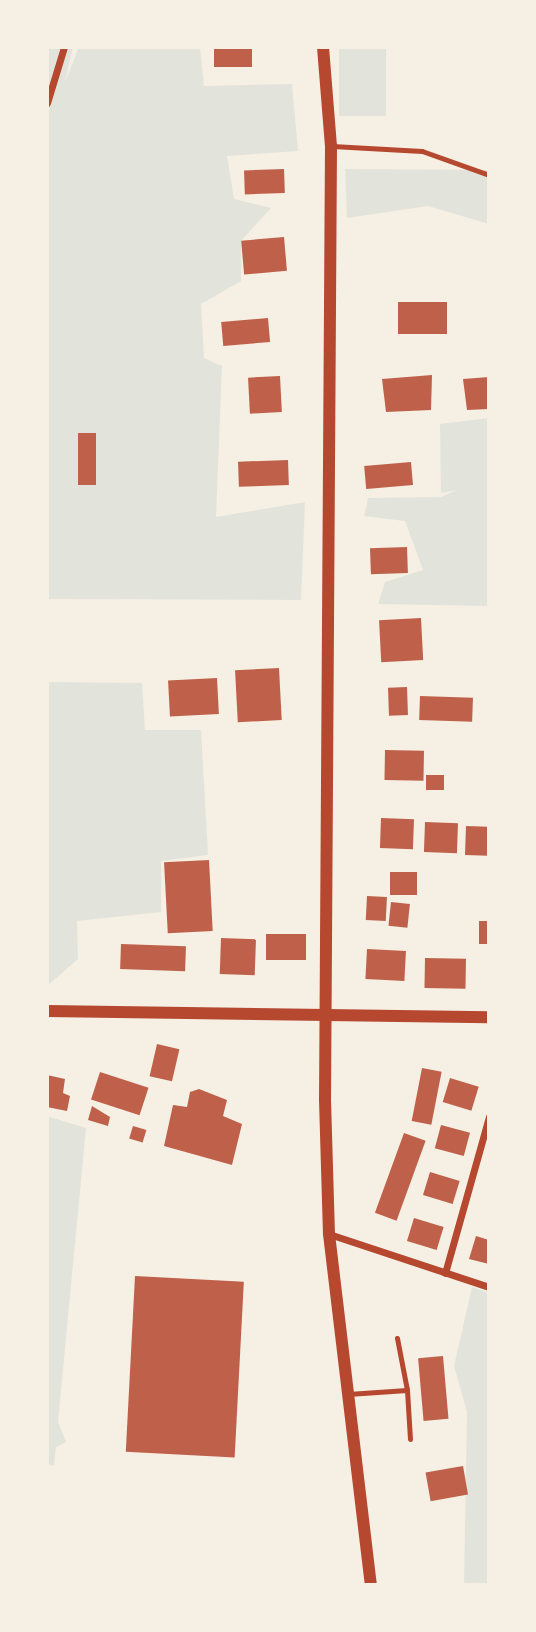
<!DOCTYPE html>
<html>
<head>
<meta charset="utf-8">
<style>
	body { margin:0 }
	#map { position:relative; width:536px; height:1632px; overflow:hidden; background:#f6efe4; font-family:"Space Grotesk",sans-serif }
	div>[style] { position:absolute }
	.green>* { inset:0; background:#e2e4dc; transform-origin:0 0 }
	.building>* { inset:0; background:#bf614a; transform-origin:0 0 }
	.service>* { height:5px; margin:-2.5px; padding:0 2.5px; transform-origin:2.5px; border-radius:2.5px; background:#b5482f }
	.minor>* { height:7px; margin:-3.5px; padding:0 3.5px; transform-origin:3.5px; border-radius:3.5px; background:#b5482f }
	.tertiary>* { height:12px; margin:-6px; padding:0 6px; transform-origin:6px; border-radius:6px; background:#b5482f }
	span { translate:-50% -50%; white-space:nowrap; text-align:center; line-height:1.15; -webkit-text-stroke:7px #f6efe4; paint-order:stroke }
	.frame { position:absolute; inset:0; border:49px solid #f6efe4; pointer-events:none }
</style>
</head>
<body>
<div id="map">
	<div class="green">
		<div style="clip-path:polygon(47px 47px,73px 47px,65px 82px,79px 47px,200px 47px,204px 86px,292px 84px,298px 151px,227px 156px,234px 199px,271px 208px,241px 241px,241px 281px,201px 304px,204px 358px,222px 366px,216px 517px,305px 502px,301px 600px,47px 599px)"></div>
		<div style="left:339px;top:47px;width:47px;height:69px"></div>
		<div style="clip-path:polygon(345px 169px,489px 170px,489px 224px,428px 206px,347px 218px)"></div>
		<div style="clip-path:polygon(489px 418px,489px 606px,378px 604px,385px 582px,423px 570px,405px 521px,364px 516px,368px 498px,441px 497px,457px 490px,441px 493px,440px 424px)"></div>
		<div style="clip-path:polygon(47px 682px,142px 683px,145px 730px,201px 730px,208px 855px,161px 861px,161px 912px,77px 921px,78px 959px,47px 986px)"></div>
		<div style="clip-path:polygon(47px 1116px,86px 1128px,58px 1422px,66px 1442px,56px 1447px,54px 1466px,47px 1464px)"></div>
		<div style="clip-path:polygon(472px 1287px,489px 1293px,489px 1585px,464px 1585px,467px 1412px,454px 1366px)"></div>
	</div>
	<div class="building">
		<div style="left:214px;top:47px;width:38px;height:20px"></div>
		<div style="left:284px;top:169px;width:24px;height:40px;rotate:88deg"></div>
		<div style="left:284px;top:237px;width:34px;height:43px;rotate:85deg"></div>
		<div style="left:447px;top:302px;width:32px;height:49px;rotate:90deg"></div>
		<div style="left:268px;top:318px;width:24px;height:47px;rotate:85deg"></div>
		<div style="clip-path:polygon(432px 375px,431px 410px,386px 412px,382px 379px)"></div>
		<div style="left:280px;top:376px;width:36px;height:32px;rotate:87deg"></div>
		<div style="clip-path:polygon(489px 377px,489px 409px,467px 410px,463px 379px)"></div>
		<div style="left:78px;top:433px;width:18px;height:52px"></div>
		<div style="left:288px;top:460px;width:25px;height:50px;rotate:88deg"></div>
		<div style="left:411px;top:462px;width:23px;height:47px;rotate:85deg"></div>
		<div style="left:407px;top:547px;width:26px;height:37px;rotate:88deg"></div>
		<div style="left:421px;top:618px;width:42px;height:42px;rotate:87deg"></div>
		<div style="left:279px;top:668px;width:52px;height:44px;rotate:87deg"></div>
		<div style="left:217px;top:678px;width:36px;height:49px;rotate:87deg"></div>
		<div style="left:407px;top:687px;width:28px;height:19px;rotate:88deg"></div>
		<div style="left:420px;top:696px;width:53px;height:24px;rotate:2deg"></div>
		<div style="left:385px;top:750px;width:39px;height:30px;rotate:1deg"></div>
		<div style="left:426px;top:775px;width:18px;height:15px"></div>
		<div style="left:381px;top:818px;width:33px;height:30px;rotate:2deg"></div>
		<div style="left:425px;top:822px;width:33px;height:30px;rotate:2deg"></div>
		<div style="left:466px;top:826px;width:23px;height:29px;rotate:2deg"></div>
		<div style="left:209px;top:860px;width:71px;height:45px;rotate:87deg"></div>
		<div style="left:390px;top:872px;width:27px;height:23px"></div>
		<div style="left:367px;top:896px;width:20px;height:24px;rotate:3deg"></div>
		<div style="left:391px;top:902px;width:19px;height:24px;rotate:6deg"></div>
		<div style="left:479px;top:921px;width:10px;height:23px"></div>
		<div style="left:266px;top:934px;width:40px;height:26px"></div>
		<div style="left:221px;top:938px;width:35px;height:36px;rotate:2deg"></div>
		<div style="left:121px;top:944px;width:65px;height:25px;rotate:2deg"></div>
		<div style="left:367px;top:949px;width:39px;height:30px;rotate:3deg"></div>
		<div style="left:425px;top:958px;width:41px;height:30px;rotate:1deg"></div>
		<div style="left:157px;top:1044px;width:23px;height:33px;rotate:13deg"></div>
		<div style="left:422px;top:1068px;width:20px;height:54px;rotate:11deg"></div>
		<div style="left:100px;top:1072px;width:51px;height:29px;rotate:18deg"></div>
		<div style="clip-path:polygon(47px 1075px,65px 1079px,63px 1093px,70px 1096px,67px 1111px,47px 1107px)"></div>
		<div style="left:450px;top:1078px;width:30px;height:25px;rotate:17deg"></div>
		<div style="clip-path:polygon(199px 1089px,227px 1100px,223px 1116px,242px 1124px,232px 1165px,164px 1146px,173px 1105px,187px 1107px,190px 1092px)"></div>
		<div style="clip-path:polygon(92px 1106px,110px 1117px,108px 1126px,88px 1120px)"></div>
		<div style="left:441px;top:1125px;width:30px;height:24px;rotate:15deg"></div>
		<div style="left:133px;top:1126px;width:14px;height:13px;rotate:17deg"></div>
		<div style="left:404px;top:1133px;width:23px;height:85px;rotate:20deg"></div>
		<div style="left:430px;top:1172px;width:31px;height:24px;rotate:17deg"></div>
		<div style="left:414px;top:1218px;width:31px;height:24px;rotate:17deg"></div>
		<div style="clip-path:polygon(476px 1236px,489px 1240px,489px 1264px,469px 1259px)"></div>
		<div style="left:135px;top:1276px;width:109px;height:176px;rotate:3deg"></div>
		<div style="left:443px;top:1356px;width:63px;height:25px;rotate:85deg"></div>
		<div style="left:463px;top:1466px;width:29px;height:38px;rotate:80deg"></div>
	</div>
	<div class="service">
		<div style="left:332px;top:146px;width:90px;rotate:3.2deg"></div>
		<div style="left:422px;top:151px;width:71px;rotate:19.7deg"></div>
		<div style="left:397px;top:1338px;width:53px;rotate:79.1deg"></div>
		<div style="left:348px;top:1394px;width:59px;rotate:-3.9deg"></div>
		<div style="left:407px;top:1390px;width:49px;rotate:86.5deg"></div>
	</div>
	<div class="minor">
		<div style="left:47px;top:103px;width:59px;rotate:-73.1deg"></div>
		<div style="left:329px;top:1234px;width:169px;rotate:18.3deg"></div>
		<div style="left:445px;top:1273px;width:163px;rotate:-74.3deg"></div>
	</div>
	<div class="tertiary">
		<div style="left:323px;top:47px;width:99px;rotate:85.4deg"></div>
		<div style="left:331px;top:146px;width:954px;rotate:90.36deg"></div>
		<div style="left:325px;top:1100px;width:134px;rotate:88.3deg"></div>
		<div style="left:329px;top:1234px;width:354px;rotate:83.2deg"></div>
		<div style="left:47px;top:1011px;width:442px;rotate:0.8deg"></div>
	</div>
	<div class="frame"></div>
</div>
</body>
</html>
